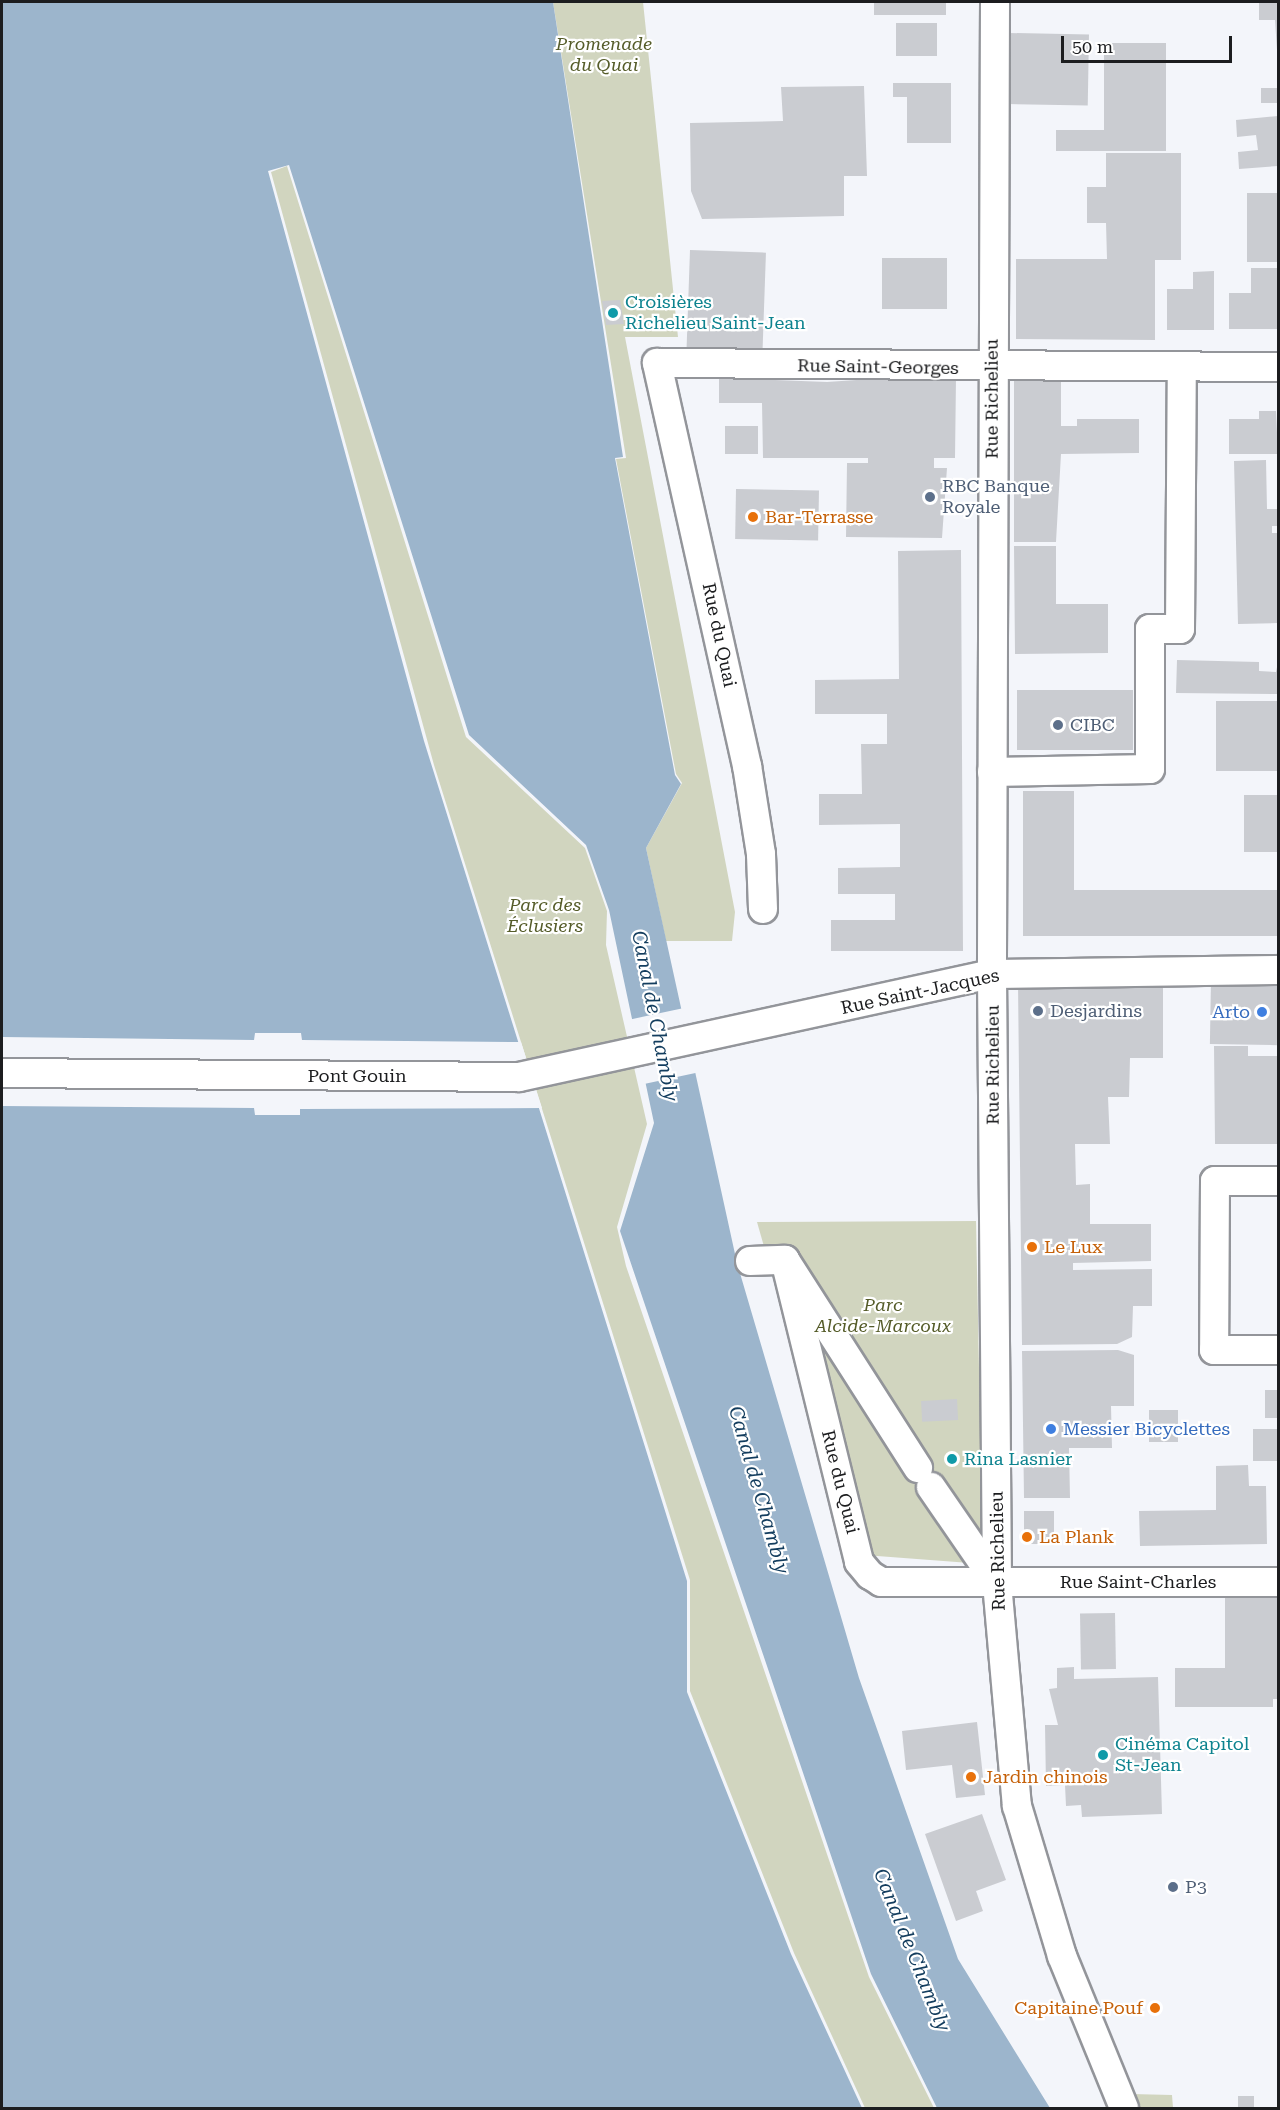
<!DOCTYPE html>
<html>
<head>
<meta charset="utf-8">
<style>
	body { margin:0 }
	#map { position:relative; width:1280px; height:2110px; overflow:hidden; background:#f3f5fa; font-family:"Roboto Serif",serif }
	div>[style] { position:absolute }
	.green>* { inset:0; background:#d1d5bf }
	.water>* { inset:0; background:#9cb5cc }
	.pier>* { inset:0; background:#f3f5fa; transform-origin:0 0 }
	.building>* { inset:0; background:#caccd1; transform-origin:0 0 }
	.roads { filter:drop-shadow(2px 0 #93959a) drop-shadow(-2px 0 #93959a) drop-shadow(0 2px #93959a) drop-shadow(0 -2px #93959a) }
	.minor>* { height:28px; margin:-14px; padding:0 14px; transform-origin:14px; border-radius:14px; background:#fff }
	.dots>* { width:16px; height:16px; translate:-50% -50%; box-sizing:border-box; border:3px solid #fff; border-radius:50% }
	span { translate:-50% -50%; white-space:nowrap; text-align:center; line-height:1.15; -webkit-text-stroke:4.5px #fff; paint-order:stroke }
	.park-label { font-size:18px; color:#555c29; font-style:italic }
	.culture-label { font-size:18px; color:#0d838f }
	.left { translate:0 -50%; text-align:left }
	.street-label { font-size:18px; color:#1c1d1f }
	.service-label { font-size:18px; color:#4e5e75 }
	.food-label { font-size:18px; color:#c56008 }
	.right { translate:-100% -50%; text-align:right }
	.shop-label { font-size:18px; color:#366cbe }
	.water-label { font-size:20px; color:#133d5e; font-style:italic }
	.frame { position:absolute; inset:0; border:3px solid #1c1d1f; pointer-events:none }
	.scale { position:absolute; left:1061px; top:36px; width:171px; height:27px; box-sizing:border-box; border:3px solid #1c1d1f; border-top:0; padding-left:8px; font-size:18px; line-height:21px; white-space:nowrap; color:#1c1d1f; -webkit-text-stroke:4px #fff; paint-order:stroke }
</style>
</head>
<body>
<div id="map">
	<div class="green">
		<div style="clip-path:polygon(553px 2px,643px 2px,678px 337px,625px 337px,735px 912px,732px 941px,666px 941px,646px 848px,682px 783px,676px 774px,616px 459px,626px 458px)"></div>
		<div style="clip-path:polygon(287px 166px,466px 737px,585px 848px,607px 911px,606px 945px,647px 1124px,617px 1227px,626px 1266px,869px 1977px,934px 2108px,865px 2108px,794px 1953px,690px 1691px,690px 1580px,434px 765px,271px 172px)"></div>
		<div style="clip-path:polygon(976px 1221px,983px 1564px,864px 1555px,848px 1539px,757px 1222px)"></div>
		<div style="clip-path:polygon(1131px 2094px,1172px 2095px,1173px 2108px,1137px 2108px)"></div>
	</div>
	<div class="water">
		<div style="clip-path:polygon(2px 2px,553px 2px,623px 457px,615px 458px,675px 775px,681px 784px,646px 848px,737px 1263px,859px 1678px,958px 1959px,1050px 2108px,937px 2108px,871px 1974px,620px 1231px,654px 1123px,609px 910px,586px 845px,469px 735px,289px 165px,268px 171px,424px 741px,687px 1581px,687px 1692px,791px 1954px,862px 2108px,2px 2108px)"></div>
	</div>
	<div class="pier">
		<div style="left:684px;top:1008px;width:66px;height:56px;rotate:78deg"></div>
		<div style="clip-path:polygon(255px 1033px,301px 1033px,302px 1040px,521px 1042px,542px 1108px,300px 1109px,300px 1115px,255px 1115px,254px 1108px,2px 1106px,2px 1037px,254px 1040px)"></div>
	</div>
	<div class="building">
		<div style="left:874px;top:2px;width:72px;height:13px"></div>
		<div style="clip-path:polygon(1259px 2px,1278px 2px,1278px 65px,1275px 20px,1259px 20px)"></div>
		<div style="left:896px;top:23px;width:41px;height:33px"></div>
		<div style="left:1009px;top:33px;width:80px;height:71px;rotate:1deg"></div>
		<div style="clip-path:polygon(1104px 43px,1166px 43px,1166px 151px,1056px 151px,1056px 130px,1104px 130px)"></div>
		<div style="clip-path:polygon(893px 83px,951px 83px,951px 143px,907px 143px,907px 97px,893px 97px)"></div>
		<div style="clip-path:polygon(864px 86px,867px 176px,844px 176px,844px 216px,702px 219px,691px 191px,690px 123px,783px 121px,781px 87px)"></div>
		<div style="left:1261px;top:88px;width:17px;height:15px"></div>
		<div style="clip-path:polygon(1278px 116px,1278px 166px,1239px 169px,1238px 152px,1258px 150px,1256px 135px,1237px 137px,1236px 120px)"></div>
		<div style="clip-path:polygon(1106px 153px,1181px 153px,1181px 260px,1155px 260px,1155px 340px,1016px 339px,1016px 259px,1107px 259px,1106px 223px,1087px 223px,1087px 187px,1106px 187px)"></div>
		<div style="left:1247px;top:193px;width:31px;height:69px"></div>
		<div style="left:690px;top:250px;width:76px;height:101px;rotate:2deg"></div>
		<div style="left:882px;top:258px;width:65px;height:51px"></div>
		<div style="clip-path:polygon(1251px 268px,1278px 268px,1278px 329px,1229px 329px,1229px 293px,1251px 293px)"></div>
		<div style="clip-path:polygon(1214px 271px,1214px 330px,1167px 330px,1167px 289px,1193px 289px,1193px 272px)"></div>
		<div style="clip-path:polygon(620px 300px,624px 324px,606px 325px,602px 301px)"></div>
		<div style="clip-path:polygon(1061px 375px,1061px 426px,1077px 426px,1077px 419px,1139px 419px,1139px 453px,1061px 454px,1056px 542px,1014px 542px,1014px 376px)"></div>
		<div style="clip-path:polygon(900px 377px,956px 378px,955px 458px,934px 458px,934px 468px,947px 468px,942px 538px,846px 537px,847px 463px,868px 463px,868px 458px,763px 458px,762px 403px,719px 403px,719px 378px,827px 382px)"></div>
		<div style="clip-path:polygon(1259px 411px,1276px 411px,1278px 454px,1229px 454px,1229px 419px,1259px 419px)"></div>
		<div style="left:725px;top:426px;width:33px;height:28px"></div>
		<div style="clip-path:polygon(1266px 460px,1267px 509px,1278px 509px,1278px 526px,1272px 526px,1272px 533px,1278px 533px,1278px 623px,1238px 624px,1234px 461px)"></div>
		<div style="left:736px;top:489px;width:83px;height:50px;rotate:1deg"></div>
		<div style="clip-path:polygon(1014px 546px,1056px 546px,1056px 604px,1108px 604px,1108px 653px,1015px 654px)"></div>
		<div style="clip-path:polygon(961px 550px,963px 951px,831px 951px,831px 920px,895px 920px,895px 894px,838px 894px,838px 868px,900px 867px,900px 824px,819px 825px,819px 794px,862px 794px,861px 744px,887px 744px,887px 714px,815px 714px,815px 680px,899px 679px,898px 551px)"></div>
		<div style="clip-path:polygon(1177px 660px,1259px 662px,1259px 671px,1276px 672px,1278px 662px,1278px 694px,1176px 693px)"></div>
		<div style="left:1133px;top:690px;width:60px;height:116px;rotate:90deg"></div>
		<div style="left:1278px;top:701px;width:70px;height:62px;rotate:90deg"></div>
		<div style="left:1023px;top:791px;width:51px;height:101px"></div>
		<div style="left:1278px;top:795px;width:57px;height:34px;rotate:90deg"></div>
		<div style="left:1278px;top:890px;width:46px;height:255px;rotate:90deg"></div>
		<div style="left:1211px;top:980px;width:67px;height:64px;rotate:1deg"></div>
		<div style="clip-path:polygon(1163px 982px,1163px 1058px,1130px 1058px,1129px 1097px,1108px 1097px,1110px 1144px,1075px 1144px,1076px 1185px,1090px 1184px,1090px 1224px,1151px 1224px,1151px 1261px,1073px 1263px,1073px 1270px,1152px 1269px,1152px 1306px,1133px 1306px,1132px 1337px,1117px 1344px,1022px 1345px,1018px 983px)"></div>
		<div style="clip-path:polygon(1214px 1046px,1248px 1046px,1248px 1056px,1278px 1056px,1278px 1144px,1215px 1144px)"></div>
		<div style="clip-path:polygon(1118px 1350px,1134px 1355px,1134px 1406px,1111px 1406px,1112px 1448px,1069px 1448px,1070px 1498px,1024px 1498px,1022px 1351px)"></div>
		<div style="left:1265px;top:1390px;width:13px;height:28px"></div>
		<div style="left:957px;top:1399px;width:21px;height:36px;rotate:87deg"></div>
		<div style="left:1149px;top:1410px;width:29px;height:32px"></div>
		<div style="left:1253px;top:1429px;width:25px;height:32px"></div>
		<div style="clip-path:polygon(1248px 1465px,1249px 1486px,1266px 1486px,1267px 1544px,1140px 1546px,1139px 1511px,1216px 1510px,1216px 1466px)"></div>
		<div style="left:1024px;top:1511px;width:30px;height:33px"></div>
		<div style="clip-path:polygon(1225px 1593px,1278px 1593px,1278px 1699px,1273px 1699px,1273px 1707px,1175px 1707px,1175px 1668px,1225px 1668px)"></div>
		<div style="left:1115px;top:1613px;width:56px;height:35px;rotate:89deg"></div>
		<div style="clip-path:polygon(1074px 1667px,1074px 1679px,1158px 1677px,1162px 1814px,1082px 1817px,1081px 1805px,1066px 1806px,1065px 1785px,1046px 1786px,1045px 1725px,1058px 1725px,1049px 1689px,1057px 1688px,1057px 1668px)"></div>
		<div style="clip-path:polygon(977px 1722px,985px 1795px,956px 1798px,952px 1765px,906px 1770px,902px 1731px)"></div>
		<div style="clip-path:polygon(982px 1814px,1006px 1880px,976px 1891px,983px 1911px,956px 1921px,925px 1834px)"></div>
		<div style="left:1238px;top:2096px;width:16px;height:12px"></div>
	</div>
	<div class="roads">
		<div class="minor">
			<div style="left:995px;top:2px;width:972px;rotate:90.18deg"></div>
			<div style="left:992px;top:974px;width:609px;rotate:89.53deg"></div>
			<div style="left:997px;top:1583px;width:224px;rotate:84.9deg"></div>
			<div style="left:1017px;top:1806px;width:157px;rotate:73.3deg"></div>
			<div style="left:1062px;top:1956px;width:164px;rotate:67.8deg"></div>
			<div style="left:992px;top:772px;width:158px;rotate:-1.1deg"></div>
			<div style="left:1150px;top:769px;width:140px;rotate:-90deg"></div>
			<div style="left:1150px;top:629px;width:30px"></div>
			<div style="left:1180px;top:629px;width:261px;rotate:-89.6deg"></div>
			<div style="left:763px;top:909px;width:55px;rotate:-92.1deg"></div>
			<div style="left:761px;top:854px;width:89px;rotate:-99deg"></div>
			<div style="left:747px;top:766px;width:413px;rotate:-102.6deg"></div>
			<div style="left:657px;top:363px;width:621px;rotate:0.37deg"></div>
			<div style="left:2px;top:1073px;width:517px;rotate:0.44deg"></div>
			<div style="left:519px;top:1077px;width:484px;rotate:-12.3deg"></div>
			<div style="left:992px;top:974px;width:286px;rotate:-0.8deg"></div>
			<div style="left:1278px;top:1181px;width:63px;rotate:180deg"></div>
			<div style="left:1215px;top:1181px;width:169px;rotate:90.3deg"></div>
			<div style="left:1214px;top:1350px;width:64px"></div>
			<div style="left:785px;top:1260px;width:311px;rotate:76.2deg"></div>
			<div style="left:859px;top:1562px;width:17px;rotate:50deg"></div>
			<div style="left:870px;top:1575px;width:13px;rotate:32deg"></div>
			<div style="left:881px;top:1582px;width:397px"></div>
			<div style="left:750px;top:1261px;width:35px;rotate:-2deg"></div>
			<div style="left:785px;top:1260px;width:247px;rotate:57.4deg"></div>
			<div style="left:931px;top:1487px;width:116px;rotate:55.5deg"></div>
		</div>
	</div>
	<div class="dots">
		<div style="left:613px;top:313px;background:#0f9aa8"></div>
		<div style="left:930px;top:497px;background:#5c6f8a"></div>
		<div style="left:753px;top:517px;background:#e8710a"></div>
		<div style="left:1058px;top:725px;background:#5c6f8a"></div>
		<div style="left:1038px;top:1011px;background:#5c6f8a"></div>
		<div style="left:1262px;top:1012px;background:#3f7fe0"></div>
		<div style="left:1032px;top:1247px;background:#e8710a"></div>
		<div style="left:1051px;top:1429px;background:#3f7fe0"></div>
		<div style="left:952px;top:1459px;background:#0f9aa8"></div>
		<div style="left:1027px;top:1537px;background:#e8710a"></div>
		<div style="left:1103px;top:1755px;background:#0f9aa8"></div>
		<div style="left:971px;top:1777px;background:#e8710a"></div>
		<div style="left:1173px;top:1887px;background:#5c6f8a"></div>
		<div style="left:1155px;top:2008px;background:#e8710a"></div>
	</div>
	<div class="park-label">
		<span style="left:604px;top:55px">Promenade<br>du Quai</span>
		<span style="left:545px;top:916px">Parc des<br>Éclusiers</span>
		<span style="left:883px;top:1316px">Parc<br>Alcide-Marcoux</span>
	</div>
	<div class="culture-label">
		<span class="left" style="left:625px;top:313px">Croisières<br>Richelieu Saint-Jean</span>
		<span class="left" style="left:964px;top:1459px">Rina Lasnier</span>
		<span class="left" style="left:1115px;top:1755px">Cinéma Capitol<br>St-Jean</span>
	</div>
	<div class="street-label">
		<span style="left:878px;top:367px;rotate:1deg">Rue Saint-Georges</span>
		<span style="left:992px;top:399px;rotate:-90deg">Rue Richelieu</span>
		<span style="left:719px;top:635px;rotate:78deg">Rue du Quai</span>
		<span style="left:920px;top:992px;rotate:-12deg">Rue Saint-Jacques</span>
		<span style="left:993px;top:1065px;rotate:-90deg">Rue Richelieu</span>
		<span style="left:357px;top:1076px">Pont Gouin</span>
		<span style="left:840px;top:1482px;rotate:76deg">Rue du Quai</span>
		<span style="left:998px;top:1551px;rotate:-91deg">Rue Richelieu</span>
		<span style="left:1138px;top:1582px">Rue Saint-Charles</span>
	</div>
	<div class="service-label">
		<span class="left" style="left:942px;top:497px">RBC Banque<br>Royale</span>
		<span class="left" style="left:1070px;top:725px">CIBC</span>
		<span class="left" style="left:1050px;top:1011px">Desjardins</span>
		<span class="left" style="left:1185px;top:1887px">P3</span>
	</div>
	<div class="food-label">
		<span class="left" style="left:765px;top:517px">Bar-Terrasse</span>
		<span class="left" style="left:1044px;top:1247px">Le Lux</span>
		<span class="left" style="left:1039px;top:1537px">La Plank</span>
		<span class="left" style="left:983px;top:1777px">Jardin chinois</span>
		<span class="right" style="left:1143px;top:2008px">Capitaine Pouf</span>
	</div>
	<div class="shop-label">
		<span class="right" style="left:1250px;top:1012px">Arto</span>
		<span class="left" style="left:1063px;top:1429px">Messier Bicyclettes</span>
	</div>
	<div class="water-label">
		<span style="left:655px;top:1016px;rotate:79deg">Canal de Chambly</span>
		<span style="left:759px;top:1490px;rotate:74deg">Canal de Chambly</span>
		<span style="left:912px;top:1950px;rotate:68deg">Canal de Chambly</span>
	</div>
	<div class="frame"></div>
	<div class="scale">50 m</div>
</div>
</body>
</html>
